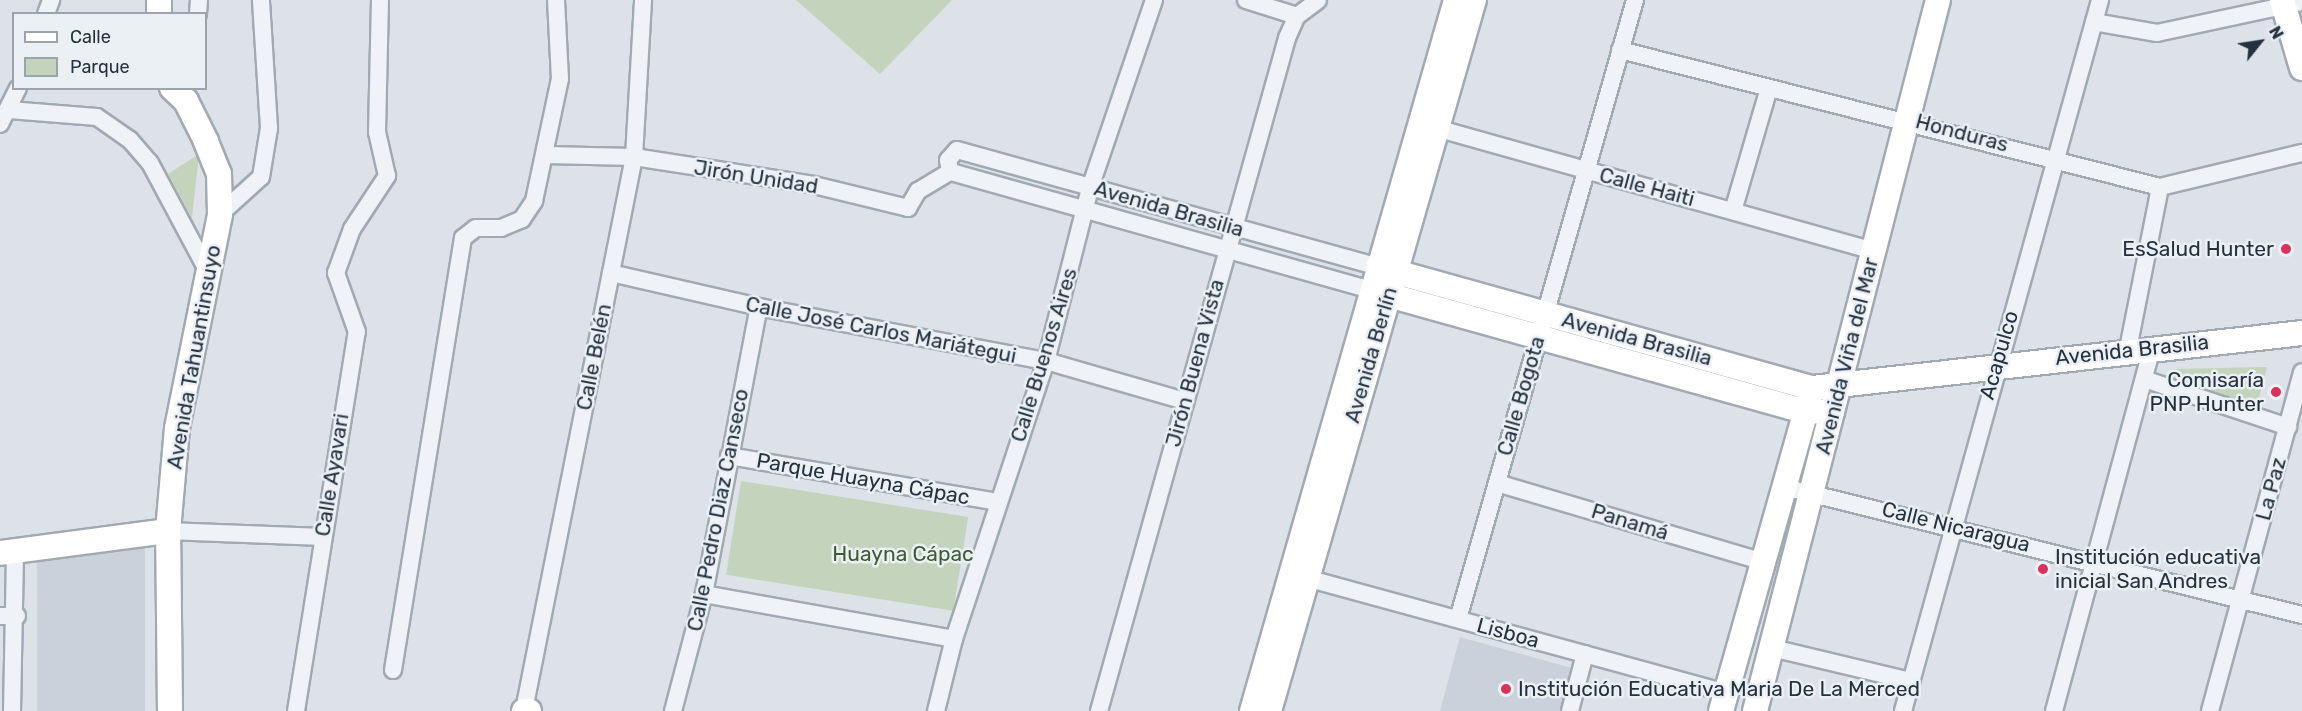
<!DOCTYPE html>
<html>
<head>
<meta charset="utf-8">
<style>
	body { margin:0 }
	#map { position:relative; width:2302px; height:711px; overflow:hidden; background:#dce2e8; font-family:Rubik,sans-serif }
	div>[style] { position:absolute }
	.built>* { inset:0; background:#cad1da; transform-origin:0 0 }
	.green>* { inset:0; background:#c4d3bc; transform-origin:0 0 }
	.roads { filter:drop-shadow(2px 0 #a1a9b2) drop-shadow(-2px 0 #a1a9b2) drop-shadow(0 2px #a1a9b2) drop-shadow(0 -2px #a1a9b2) }
	.street>* { height:16px; margin:-8px; padding:0 8px; transform-origin:8px; border-radius:8px; background:#eff2f6 }
	.secondary>* { height:24px; margin:-12px; padding:0 12px; transform-origin:12px; border-radius:12px; background:#fff }
	.dots>* { width:16px; height:16px; translate:-50% -50%; box-sizing:border-box; border:3px solid #ebf0f5; border-radius:50% }
	span { translate:-50% -50%; white-space:nowrap; text-align:center; line-height:1.15; -webkit-text-stroke:5px #ebf0f5; paint-order:stroke }
	.street-label { font-size:21px; color:#24313f }
	.poi-label { font-size:21px; color:#24313f }
	.right { translate:-100% -50%; text-align:right }
	.left { translate:0 -50%; text-align:left }
	.park-label { font-size:21px; color:#3d5d30 }
	.legend { position:absolute; left:12px; top:12px; width:195px; height:78px; box-sizing:border-box; background:#ebf0f5; border:2px solid #9ba4ac; margin:0; padding:8px 10px; list-style:none; font-size:18px; color:#24313f }
	.legend li { display:flex; align-items:center; gap:12px; height:30px }
	.legend b { width:30px; border:2px solid #9ba4ac }
	.north { position:absolute; left:2230px; top:12px; width:60px; height:60px; -webkit-text-stroke:4px #ebf0f5; paint-order:stroke; rotate:60deg; font-size:16px; font-weight:700; line-height:24px; text-align:center; color:#24313f }
	.north::after { content:''; display:block; margin:auto; width:21px; height:27px; background:#24313f; clip-path:polygon(50% 0,100% 100%,50% 72%,0 100%) }
</style>
</head>
<body>
<div id="map">
	<div class="built">
		<div style="left:145px;top:541px;width:170px;height:108px;rotate:90deg"></div>
		<div style="clip-path:polygon(1460px 637px,1572px 668px,1561px 711px,1440px 711px)"></div>
	</div>
	<div class="green">
		<div style="clip-path:polygon(796px 0,952px 0,880px 74px)"></div>
		<div style="clip-path:polygon(199px 154px,192px 218px,168px 174px)"></div>
		<div style="clip-path:polygon(2267px 367px,2256px 409px,2167px 388px,2175px 369px)"></div>
		<div style="left:741px;top:481px;width:230px;height:95px;rotate:9deg"></div>
	</div>
	<div class="roads">
		<div class="street">
			<div style="left:1246px;top:0;width:53px;rotate:17.4deg"></div>
			<div style="left:46px;top:14px;width:15px;rotate:-70deg"></div>
			<div style="left:198px;top:14px;width:14px;rotate:-86deg"></div>
			<div style="left:2094px;top:22px;width:64px;rotate:9.9deg"></div>
			<div style="left:2157px;top:33px;width:148px;rotate:-12.1deg"></div>
			<div style="left:1620px;top:50px;width:557px;rotate:14.24deg"></div>
			<div style="left:2160px;top:187px;width:146px;rotate:-13.5deg"></div>
			<div style="left:9px;top:110px;width:88px;rotate:4.5deg"></div>
			<div style="left:97px;top:117px;width:40px;rotate:34.9deg"></div>
			<div style="left:130px;top:140px;width:30px;rotate:49deg"></div>
			<div style="left:150px;top:163px;width:119px;rotate:61.9deg"></div>
			<div style="left:0;top:124px;width:40px;rotate:-63.4deg"></div>
			<div style="left:1429px;top:126px;width:462px;rotate:15.7deg"></div>
			<div style="left:546px;top:155px;width:88px;rotate:1.3deg"></div>
			<div style="left:634px;top:157px;width:182px;rotate:8.8deg"></div>
			<div style="left:814px;top:185px;width:97px;rotate:13.7deg"></div>
			<div style="left:908px;top:208px;width:20px;rotate:-60deg"></div>
			<div style="left:918px;top:191px;width:37px;rotate:-31deg"></div>
			<div style="left:1733px;top:211px;width:128px;rotate:-73.7deg"></div>
			<div style="left:220px;top:214px;width:55px;rotate:-42.1deg"></div>
			<div style="left:261px;top:177px;width:50px;rotate:-80.7deg"></div>
			<div style="left:269px;top:128px;width:128px;rotate:-93.6deg"></div>
			<div style="left:611px;top:273px;width:152px;rotate:12.9deg"></div>
			<div style="left:759px;top:307px;width:292px;rotate:10.7deg"></div>
			<div style="left:1046px;top:361px;width:145px;rotate:16.1deg"></div>
			<div style="left:1371px;top:290px;width:437px;rotate:-164.3deg"></div>
			<div style="left:950px;top:172px;width:12px;rotate:-99deg"></div>
			<div style="left:948px;top:160px;width:13px;rotate:-48deg"></div>
			<div style="left:957px;top:150px;width:437px;rotate:15.5deg"></div>
			<div style="left:2128px;top:349px;width:165px;rotate:-78.8deg"></div>
			<div style="left:2144px;top:379px;width:152px;rotate:18.4deg"></div>
			<div style="left:729px;top:456px;width:273px;rotate:9.7deg"></div>
			<div style="left:1497px;top:483px;width:277px;rotate:16.5deg"></div>
			<div style="left:1784px;top:487px;width:534px;rotate:13.88deg"></div>
			<div style="left:168px;top:531px;width:154px;rotate:2.2deg"></div>
			<div style="left:1299px;top:576px;width:443px;rotate:15.3deg"></div>
			<div style="left:704px;top:594px;width:254px;rotate:10.2deg"></div>
			<div style="left:0;top:616px;width:17px"></div>
			<div style="left:1458px;top:619px;width:644px;rotate:-74.04deg"></div>
			<div style="left:1772px;top:648px;width:142px;rotate:13.4deg"></div>
			<div style="left:393px;top:670px;width:438px;rotate:-80.8deg"></div>
			<div style="left:463px;top:238px;width:16px;rotate:-38deg"></div>
			<div style="left:476px;top:228px;width:25px"></div>
			<div style="left:501px;top:228px;width:23px;rotate:-23deg"></div>
			<div style="left:522px;top:219px;width:22px;rotate:-56deg"></div>
			<div style="left:534px;top:201px;width:125px;rotate:-78deg"></div>
			<div style="left:560px;top:79px;width:79px;rotate:-92.9deg"></div>
			<div style="left:524px;top:710px;width:564px;rotate:-78.75deg"></div>
			<div style="left:634px;top:157px;width:157px;rotate:-86.7deg"></div>
			<div style="left:12px;top:711px;width:160px;rotate:-88.9deg"></div>
			<div style="left:296px;top:711px;width:384px;rotate:-80.9deg"></div>
			<div style="left:357px;top:332px;width:63px;rotate:-109.6deg"></div>
			<div style="left:336px;top:273px;width:47px;rotate:-70deg"></div>
			<div style="left:352px;top:229px;width:64px;rotate:-56.6deg"></div>
			<div style="left:387px;top:176px;width:45px;rotate:-102.8deg"></div>
			<div style="left:377px;top:132px;width:132px;rotate:-88.7deg"></div>
			<div style="left:673px;top:711px;width:121px;rotate:-75.2deg"></div>
			<div style="left:704px;top:594px;width:292px;rotate:-79.2deg"></div>
			<div style="left:936px;top:711px;width:74px;rotate:-76deg"></div>
			<div style="left:954px;top:639px;width:293px;rotate:-71.7deg"></div>
			<div style="left:1046px;top:361px;width:179px;rotate:-75.7deg"></div>
			<div style="left:1090px;top:188px;width:199px;rotate:-71.2deg"></div>
			<div style="left:1099px;top:711px;width:699px;rotate:-74.39deg"></div>
			<div style="left:1287px;top:38px;width:24px;rotate:-66deg"></div>
			<div style="left:1297px;top:16px;width:26px;rotate:-37deg"></div>
			<div style="left:1570px;top:711px;width:59px;rotate:-75.3deg"></div>
			<div style="left:1903px;top:711px;width:738px;rotate:-74.51deg"></div>
			<div style="left:2054px;top:711px;width:377px;rotate:-74.9deg"></div>
			<div style="left:2210px;top:711px;width:351px;rotate:-74.8deg"></div>
		</div>
		<div class="secondary">
			<div style="left:2282px;top:0;width:71px;rotate:73.6deg"></div>
			<div style="left:159px;top:14px;width:14px;rotate:-90deg"></div>
			<div style="left:1378px;top:267px;width:451px;rotate:15.6deg"></div>
			<div style="left:1812px;top:388px;width:493px;rotate:-6.4deg"></div>
			<div style="left:1374px;top:291px;width:447px;rotate:15.6deg"></div>
			<div style="left:1805px;top:411px;width:27px;rotate:2deg"></div>
			<div style="left:0;top:553px;width:169px;rotate:-7.5deg"></div>
			<div style="left:170px;top:711px;width:180px;rotate:-90.6deg"></div>
			<div style="left:168px;top:531px;width:103px;rotate:-85deg"></div>
			<div style="left:177px;top:428px;width:218px;rotate:-78.6deg"></div>
			<div style="left:220px;top:214px;width:40px;rotate:-91.4deg"></div>
			<div style="left:219px;top:174px;width:35px;rotate:-112deg"></div>
			<div style="left:206px;top:141px;width:45px;rotate:-116.6deg"></div>
			<div style="left:186px;top:101px;width:19px;rotate:-137deg"></div>
			<div style="left:524px;top:711px;width:5px"></div>
			<div style="left:1252px;top:711px;width:740px;rotate:-73.99deg"></div>
			<div style="left:1269px;top:711px;width:740px;rotate:-73.92deg"></div>
			<div style="left:1721px;top:711px;width:327px;rotate:-74.2deg"></div>
			<div style="left:1755px;top:711px;width:734px;rotate:-75.57deg"></div>
		</div>
	</div>
	<div class="dots">
		<div style="left:2286px;top:249px;background:#db325b"></div>
		<div style="left:2276px;top:392px;background:#db325b"></div>
		<div style="left:2043px;top:569px;background:#db325b"></div>
		<div style="left:1506px;top:689px;background:#db325b"></div>
	</div>
	<div class="street-label">
		<span style="left:1962px;top:133px;rotate:15deg">Honduras</span>
		<span style="left:756px;top:177px;rotate:9deg">Jirón Unidad</span>
		<span style="left:1647px;top:187px;rotate:15deg">Calle Haiti</span>
		<span style="left:1169px;top:209px;rotate:16deg">Avenida Brasilia</span>
		<span style="left:881px;top:330px;rotate:11deg">Calle José Carlos Mariátegui</span>
		<span style="left:1637px;top:339px;rotate:15deg">Avenida Brasilia</span>
		<span style="left:2132px;top:350px;rotate:-6deg">Avenida Brasilia</span>
		<span style="left:1044px;top:355px;rotate:-73deg">Calle Buenos Aires</span>
		<span style="left:1371px;top:355px;rotate:-74deg">Avenida Berlín</span>
		<span style="left:1999px;top:355px;rotate:-74deg">Acapulco</span>
		<span style="left:1847px;top:356px;rotate:-76deg">Avenida Viña del Mar</span>
		<span style="left:194px;top:357px;rotate:-80deg">Avenida Tahuantinsuyo</span>
		<span style="left:594px;top:357px;rotate:-79deg">Calle Belén</span>
		<span style="left:1195px;top:363px;rotate:-75deg">Jirón Buena Vista</span>
		<span style="left:1521px;top:396px;rotate:-74deg">Calle Bogota</span>
		<span style="left:332px;top:475px;rotate:-81deg">Calle Ayavari</span>
		<span style="left:863px;top:479px;rotate:10deg">Parque Huayna Cápac</span>
		<span style="left:2271px;top:489px;rotate:-75deg">La Paz</span>
		<span style="left:718px;top:510px;rotate:-79deg">Calle Pedro Diaz Canseco</span>
		<span style="left:1630px;top:522px;rotate:17deg">Panamá</span>
		<span style="left:1956px;top:527px;rotate:14deg">Calle Nicaragua</span>
		<span style="left:1508px;top:633px;rotate:15deg">Lisboa</span>
	</div>
	<div class="poi-label">
		<span class="right" style="left:2274px;top:249px">EsSalud Hunter</span>
		<span class="right" style="left:2264px;top:392px">Comisaría<br>PNP Hunter</span>
		<span class="left" style="left:2055px;top:569px">Institución educativa<br>inicial San Andres</span>
		<span class="left" style="left:1518px;top:689px">Institución Educativa Maria De La Merced</span>
	</div>
	<div class="park-label">
		<span style="left:903px;top:554px">Huayna Cápac</span>
	</div>
	<ul class="legend">
	<li><b style="height:8px;background:#fff"></b>Calle</li>
	<li><b style="height:16px;background:#c4d3bc"></b>Parque</li>
	</ul>
	<div class="north">N</div>
</div>
</body>
</html>
